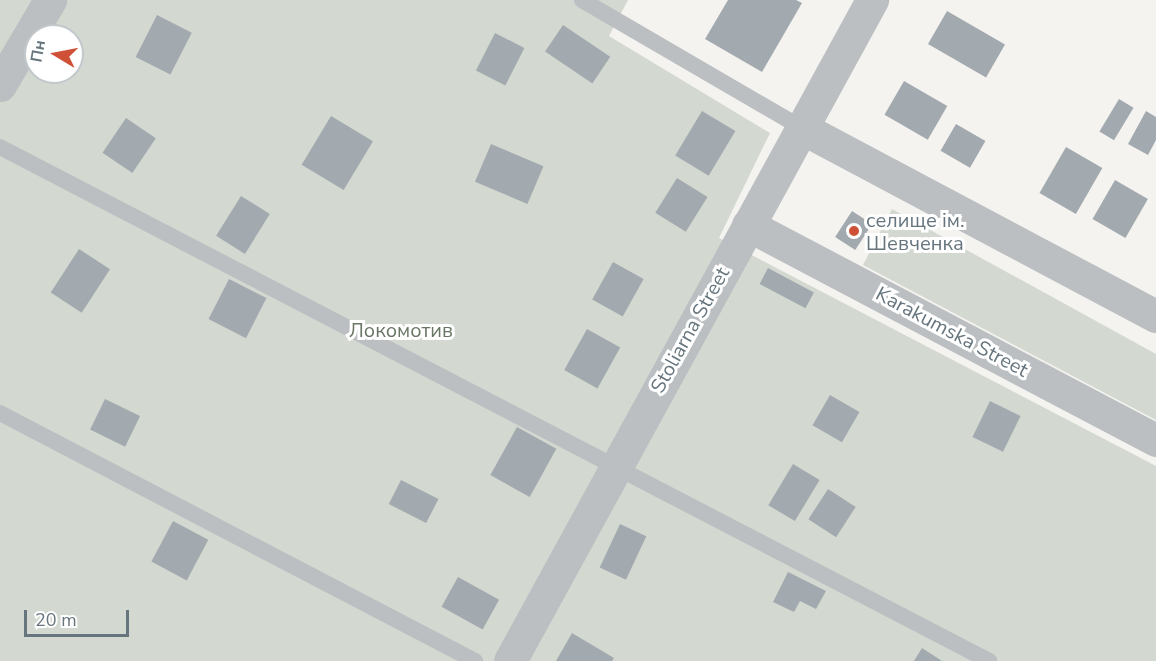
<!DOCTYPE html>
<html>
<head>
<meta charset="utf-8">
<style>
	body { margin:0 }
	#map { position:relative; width:1156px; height:661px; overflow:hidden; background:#f4f3f0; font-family:"Nunito Sans",sans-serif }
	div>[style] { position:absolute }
	.green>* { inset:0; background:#d3d8d0 }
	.building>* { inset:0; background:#a3aaaf; transform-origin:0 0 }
	.lane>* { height:16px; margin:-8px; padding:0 8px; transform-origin:8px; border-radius:8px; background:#bbbfc2 }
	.street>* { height:33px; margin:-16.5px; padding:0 16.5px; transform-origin:16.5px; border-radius:16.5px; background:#bbbfc2 }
	.dots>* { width:16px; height:16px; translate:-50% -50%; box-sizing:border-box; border:3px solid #fff; border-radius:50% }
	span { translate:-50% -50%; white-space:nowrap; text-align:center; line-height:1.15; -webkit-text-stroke:6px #fff; paint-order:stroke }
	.poi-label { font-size:20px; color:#66757e }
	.left { translate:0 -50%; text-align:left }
	.park-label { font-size:20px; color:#697664 }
	.street-label { font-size:20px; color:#66757e }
	.north { position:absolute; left:24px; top:24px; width:60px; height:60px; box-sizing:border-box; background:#fff; border:2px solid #c2c8cb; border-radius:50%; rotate:280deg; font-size:16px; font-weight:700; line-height:24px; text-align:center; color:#66757e }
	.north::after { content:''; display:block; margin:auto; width:21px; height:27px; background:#ce5036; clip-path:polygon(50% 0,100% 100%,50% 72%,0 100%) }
	.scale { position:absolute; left:24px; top:610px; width:105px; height:27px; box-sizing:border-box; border:3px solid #66757e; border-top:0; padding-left:8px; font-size:18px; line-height:21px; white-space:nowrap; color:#66757e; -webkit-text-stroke:4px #fff; paint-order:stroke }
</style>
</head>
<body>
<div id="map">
	<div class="green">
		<div style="clip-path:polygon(evenodd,0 0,628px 0,609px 36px,770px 133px,719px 238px,1156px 466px,1156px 661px,0 661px,0 0,36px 36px,72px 36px,72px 72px,36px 72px,36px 36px)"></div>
		<div style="clip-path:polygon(892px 209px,1156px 354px,1156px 420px,863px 265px)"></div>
	</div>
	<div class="building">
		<div style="clip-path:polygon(728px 0,796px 0,802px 3px,762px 72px,705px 39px)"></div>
		<div style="left:947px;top:11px;width:67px;height:38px;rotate:30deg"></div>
		<div style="left:157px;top:15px;width:39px;height:47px;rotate:27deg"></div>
		<div style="left:563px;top:25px;width:57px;height:32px;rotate:34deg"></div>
		<div style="left:495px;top:33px;width:33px;height:42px;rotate:27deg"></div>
		<div style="left:904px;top:81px;width:50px;height:39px;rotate:30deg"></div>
		<div style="left:1119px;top:99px;width:17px;height:38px;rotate:31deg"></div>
		<div style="left:702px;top:111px;width:39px;height:52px;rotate:31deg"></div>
		<div style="clip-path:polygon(1146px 111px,1156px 117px,1156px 140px,1148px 155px,1128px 144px)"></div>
		<div style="left:331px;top:116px;width:49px;height:57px;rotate:31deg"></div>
		<div style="left:126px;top:118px;width:36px;height:42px;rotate:34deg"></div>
		<div style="left:956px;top:124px;width:34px;height:31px;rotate:30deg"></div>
		<div style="left:491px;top:144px;width:57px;height:41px;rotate:23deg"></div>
		<div style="left:1066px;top:147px;width:42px;height:53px;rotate:30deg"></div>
		<div style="left:677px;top:178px;width:36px;height:41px;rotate:32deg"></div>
		<div style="left:1115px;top:180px;width:38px;height:45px;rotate:30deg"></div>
		<div style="left:241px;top:196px;width:34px;height:47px;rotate:32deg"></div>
		<div style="left:852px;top:211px;width:24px;height:31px;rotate:33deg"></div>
		<div style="left:79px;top:249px;width:37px;height:52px;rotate:33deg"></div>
		<div style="left:613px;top:262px;width:35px;height:43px;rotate:29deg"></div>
		<div style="left:768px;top:268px;width:52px;height:18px;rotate:28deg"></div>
		<div style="left:229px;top:279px;width:42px;height:45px;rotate:27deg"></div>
		<div style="left:587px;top:329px;width:38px;height:47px;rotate:29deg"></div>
		<div style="left:830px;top:395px;width:34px;height:35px;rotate:30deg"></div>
		<div style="left:105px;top:399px;width:39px;height:34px;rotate:26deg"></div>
		<div style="left:990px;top:401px;width:34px;height:40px;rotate:26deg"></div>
		<div style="left:517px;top:427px;width:45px;height:55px;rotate:29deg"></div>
		<div style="left:793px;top:464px;width:31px;height:48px;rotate:31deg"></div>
		<div style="left:401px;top:480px;width:42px;height:27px;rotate:27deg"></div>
		<div style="left:828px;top:489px;width:33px;height:36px;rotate:33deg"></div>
		<div style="left:173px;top:521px;width:40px;height:46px;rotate:28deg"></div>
		<div style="left:620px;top:524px;width:29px;height:48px;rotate:25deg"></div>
		<div style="clip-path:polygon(788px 572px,826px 591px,816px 609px,800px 601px,794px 612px,773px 602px)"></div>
		<div style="left:458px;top:577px;width:47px;height:34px;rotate:29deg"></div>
		<div style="clip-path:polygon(572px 633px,614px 658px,612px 661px,556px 661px)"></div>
		<div style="clip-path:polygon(922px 648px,942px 661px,914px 661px)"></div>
	</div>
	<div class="lane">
		<div style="left:582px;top:0;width:252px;rotate:30.2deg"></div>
		<div style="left:0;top:147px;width:1115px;rotate:27.46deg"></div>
		<div style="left:0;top:413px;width:536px;rotate:27.57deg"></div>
	</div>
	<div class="street">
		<div style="left:0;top:85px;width:99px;rotate:-59.5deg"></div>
		<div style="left:800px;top:127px;width:403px;rotate:28deg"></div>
		<div style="left:748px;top:225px;width:461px;rotate:27.8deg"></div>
		<div style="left:510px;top:661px;width:754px;rotate:-61.29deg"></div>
	</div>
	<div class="dots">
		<div style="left:854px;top:231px;background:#ce5036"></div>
	</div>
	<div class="poi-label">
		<span class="left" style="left:866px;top:232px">селище ім.<br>Шевченка</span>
	</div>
	<div class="park-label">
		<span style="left:401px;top:330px">Локомотив</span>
	</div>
	<div class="street-label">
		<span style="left:690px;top:330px;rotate:-61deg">Stoliarna Street</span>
		<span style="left:952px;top:332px;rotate:28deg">Karakumska Street</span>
	</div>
	<div class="north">Пн</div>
	<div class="scale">20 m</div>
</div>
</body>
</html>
